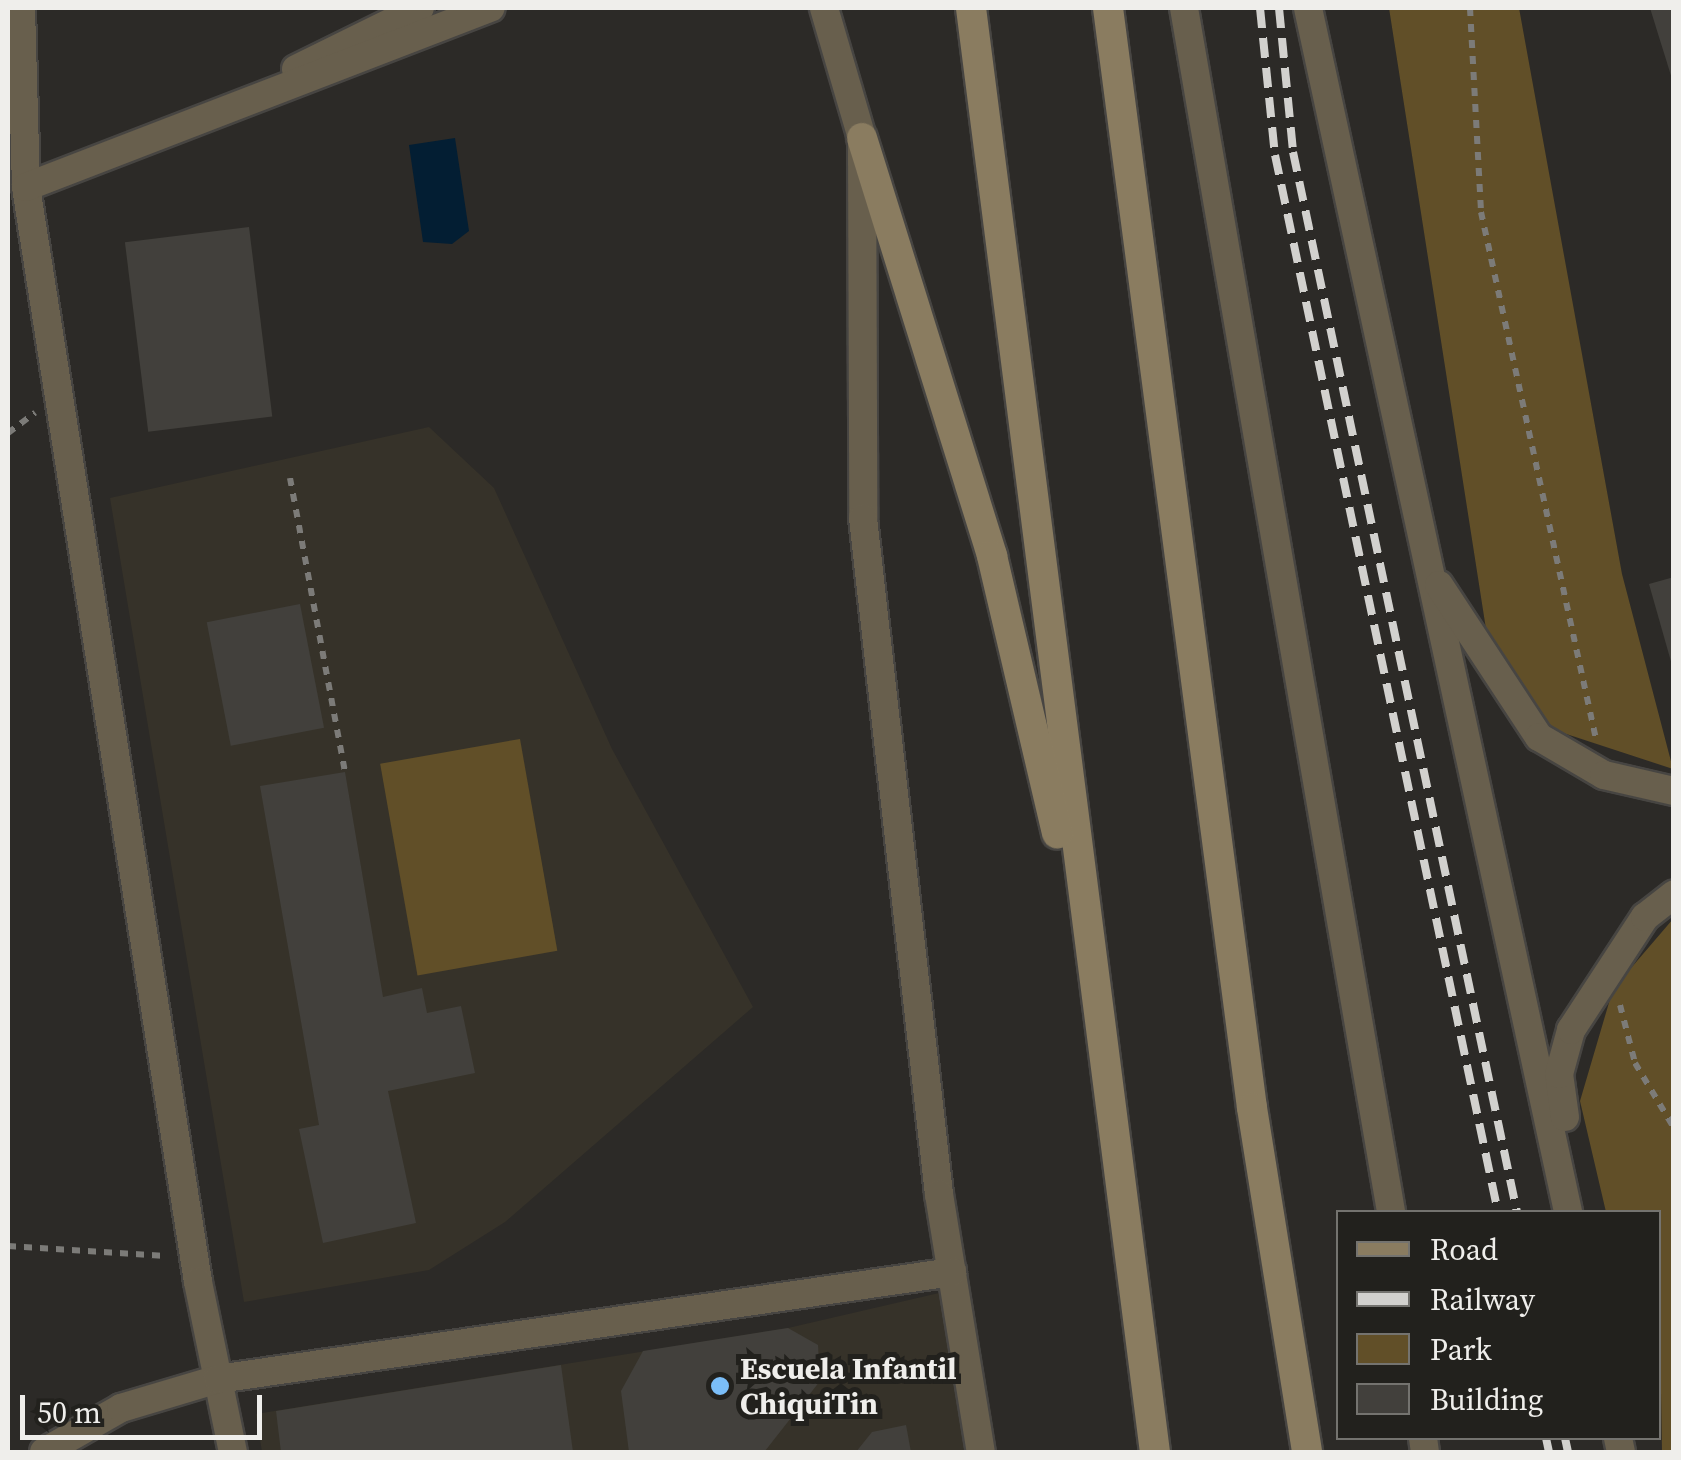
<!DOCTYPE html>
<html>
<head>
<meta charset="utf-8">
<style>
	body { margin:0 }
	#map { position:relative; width:1681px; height:1460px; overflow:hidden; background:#2c2a27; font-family:"Source Serif 4",serif }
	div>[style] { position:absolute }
	.built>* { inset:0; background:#363229 }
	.green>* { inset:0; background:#614f28; transform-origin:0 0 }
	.water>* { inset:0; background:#031e33 }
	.building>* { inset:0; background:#42403c; transform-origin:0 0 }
	.path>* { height:6px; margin-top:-3px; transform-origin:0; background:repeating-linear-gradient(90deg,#7c7b78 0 8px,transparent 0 16px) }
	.roads { filter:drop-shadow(2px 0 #474542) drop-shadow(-2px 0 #474542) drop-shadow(0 2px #474542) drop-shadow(0 -2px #474542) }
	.street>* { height:28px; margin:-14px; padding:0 14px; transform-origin:14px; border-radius:14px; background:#685f4d }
	.secondary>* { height:30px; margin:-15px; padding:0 15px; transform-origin:15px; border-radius:15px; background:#8a7c60 }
	.rail>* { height:8px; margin-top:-4px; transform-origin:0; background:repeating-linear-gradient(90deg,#d2d1ce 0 20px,transparent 0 30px) }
	.dots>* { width:28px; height:28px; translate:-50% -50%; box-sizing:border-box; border:5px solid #22211d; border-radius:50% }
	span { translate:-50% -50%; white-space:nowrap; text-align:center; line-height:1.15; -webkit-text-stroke:10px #22211d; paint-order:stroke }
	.poi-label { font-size:30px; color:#efeeeb; font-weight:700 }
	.left { translate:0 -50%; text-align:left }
	.frame { position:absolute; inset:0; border:10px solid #efeeeb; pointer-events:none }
	.legend { position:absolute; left:1336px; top:1210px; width:325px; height:230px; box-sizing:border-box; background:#22211d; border:2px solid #74736f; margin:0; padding:12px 18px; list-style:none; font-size:30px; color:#efeeeb }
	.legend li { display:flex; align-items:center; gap:20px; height:50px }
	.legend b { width:50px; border:2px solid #74736f }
	.scale { position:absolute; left:20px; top:1395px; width:242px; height:45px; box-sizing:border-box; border:5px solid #efeeeb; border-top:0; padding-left:12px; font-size:30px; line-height:35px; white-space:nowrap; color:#efeeeb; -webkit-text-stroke:8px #22211d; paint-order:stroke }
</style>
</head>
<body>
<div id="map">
	<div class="built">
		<div style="clip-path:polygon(429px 427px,494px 488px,612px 749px,753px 1007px,505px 1222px,429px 1270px,244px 1302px,110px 498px)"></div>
		<div style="clip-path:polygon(939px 1293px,973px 1452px,262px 1452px,256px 1414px,788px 1328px)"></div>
	</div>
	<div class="green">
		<div style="clip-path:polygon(1389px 8px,1519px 8px,1622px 574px,1673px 769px,1548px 728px,1486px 629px)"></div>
		<div style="left:520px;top:739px;width:215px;height:142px;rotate:80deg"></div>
		<div style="clip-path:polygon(1673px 919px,1673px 1452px,1662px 1452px,1658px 1212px,1606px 1212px,1580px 1101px,1613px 989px)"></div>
	</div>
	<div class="water">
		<div style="clip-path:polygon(455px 138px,469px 231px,452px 244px,423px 242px,409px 145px)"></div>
	</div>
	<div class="building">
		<div style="clip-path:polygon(1650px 8px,1674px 8px,1674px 82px,1673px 82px)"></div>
		<div style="left:249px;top:227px;width:191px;height:125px;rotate:83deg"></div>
		<div style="clip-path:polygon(1674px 577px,1674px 665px,1672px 665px,1649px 584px)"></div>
		<div style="left:300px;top:604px;width:126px;height:95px;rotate:79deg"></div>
		<div style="clip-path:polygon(345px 772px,383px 997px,422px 988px,427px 1013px,461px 1006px,475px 1073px,388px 1091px,416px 1223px,323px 1243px,299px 1129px,319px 1125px,260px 786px)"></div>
		<div style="clip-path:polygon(788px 1328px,818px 1345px,820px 1381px,765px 1451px,629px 1452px,621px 1391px,643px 1351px)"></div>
		<div style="clip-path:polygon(561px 1365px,573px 1452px,281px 1452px,276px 1411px)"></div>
		<div style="clip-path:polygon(906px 1425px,911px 1452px,856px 1452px,872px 1432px)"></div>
	</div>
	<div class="path">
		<div style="left:1470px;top:8px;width:204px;rotate:86.9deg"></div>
		<div style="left:1481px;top:212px;width:539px;rotate:77.69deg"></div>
		<div style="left:8px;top:433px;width:34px;rotate:-37deg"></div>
		<div style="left:290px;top:478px;width:299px;rotate:79.4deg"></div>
		<div style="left:1620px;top:1005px;width:60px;rotate:75.5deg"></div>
		<div style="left:1635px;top:1063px;width:76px;rotate:59deg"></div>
		<div style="left:8px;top:1246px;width:158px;rotate:3.6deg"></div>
	</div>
	<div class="roads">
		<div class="street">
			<div style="left:21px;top:8px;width:179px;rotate:88.4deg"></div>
			<div style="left:26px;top:187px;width:1108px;rotate:81.07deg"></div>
			<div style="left:198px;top:1282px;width:174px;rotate:78.4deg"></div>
			<div style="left:824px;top:8px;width:135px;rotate:73.7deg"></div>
			<div style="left:862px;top:138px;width:380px;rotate:89.8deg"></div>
			<div style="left:863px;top:518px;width:680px;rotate:83.59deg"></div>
			<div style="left:939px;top:1194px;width:261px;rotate:80.8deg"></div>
			<div style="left:1184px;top:8px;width:1222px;rotate:80.24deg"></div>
			<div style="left:1308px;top:8px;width:1232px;rotate:77.81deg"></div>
			<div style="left:296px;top:69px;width:138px;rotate:-26.2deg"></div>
			<div style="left:26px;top:187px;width:498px;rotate:-21.1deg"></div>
			<div style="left:1439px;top:585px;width:182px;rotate:56.7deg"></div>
			<div style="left:1539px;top:737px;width:75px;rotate:30.3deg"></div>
			<div style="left:1604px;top:775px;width:72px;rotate:12.9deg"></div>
			<div style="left:1565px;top:1117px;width:43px;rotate:-97.9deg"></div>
			<div style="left:1559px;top:1074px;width:46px;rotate:-74.7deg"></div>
			<div style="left:1571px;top:1030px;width:135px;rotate:-56.8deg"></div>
			<div style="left:1645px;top:917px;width:37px;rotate:-38deg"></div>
			<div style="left:1423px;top:1438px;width:14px;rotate:82deg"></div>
			<div style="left:1618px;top:1438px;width:14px;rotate:78deg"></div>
			<div style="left:44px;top:1452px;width:89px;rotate:-29.7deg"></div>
			<div style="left:121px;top:1408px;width:101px;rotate:-16.6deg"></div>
			<div style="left:218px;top:1379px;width:742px;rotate:-8.29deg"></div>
		</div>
		<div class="secondary">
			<div style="left:971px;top:8px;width:1456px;rotate:82.74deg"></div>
			<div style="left:1108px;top:8px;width:1109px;rotate:82.54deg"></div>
			<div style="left:1252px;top:1108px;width:348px;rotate:80.9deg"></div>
			<div style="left:862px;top:138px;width:438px;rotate:72.7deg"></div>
			<div style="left:992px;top:556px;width:285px;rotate:76.8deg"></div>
		</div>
	</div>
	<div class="rail">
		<div style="left:1260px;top:8px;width:148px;rotate:84.2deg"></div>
		<div style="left:1275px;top:155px;width:1080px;rotate:78.09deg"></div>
		<div style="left:1279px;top:8px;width:145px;rotate:84.4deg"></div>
		<div style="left:1293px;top:152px;width:1083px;rotate:78.07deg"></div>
		<div style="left:1546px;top:1438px;width:14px;rotate:78deg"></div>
		<div style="left:1565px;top:1438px;width:14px;rotate:78deg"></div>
	</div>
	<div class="dots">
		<div style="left:720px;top:1386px;background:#7bbef8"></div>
	</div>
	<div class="poi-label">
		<span class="left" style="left:740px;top:1386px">Escuela Infantil<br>ChiquiTin</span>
	</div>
	<div class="frame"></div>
	<ul class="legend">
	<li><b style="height:12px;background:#8a7c60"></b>Road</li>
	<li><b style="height:12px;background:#d2d1ce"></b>Railway</li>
	<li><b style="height:28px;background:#614f28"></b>Park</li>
	<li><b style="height:28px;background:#42403c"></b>Building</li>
	</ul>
	<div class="scale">50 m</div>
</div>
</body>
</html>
